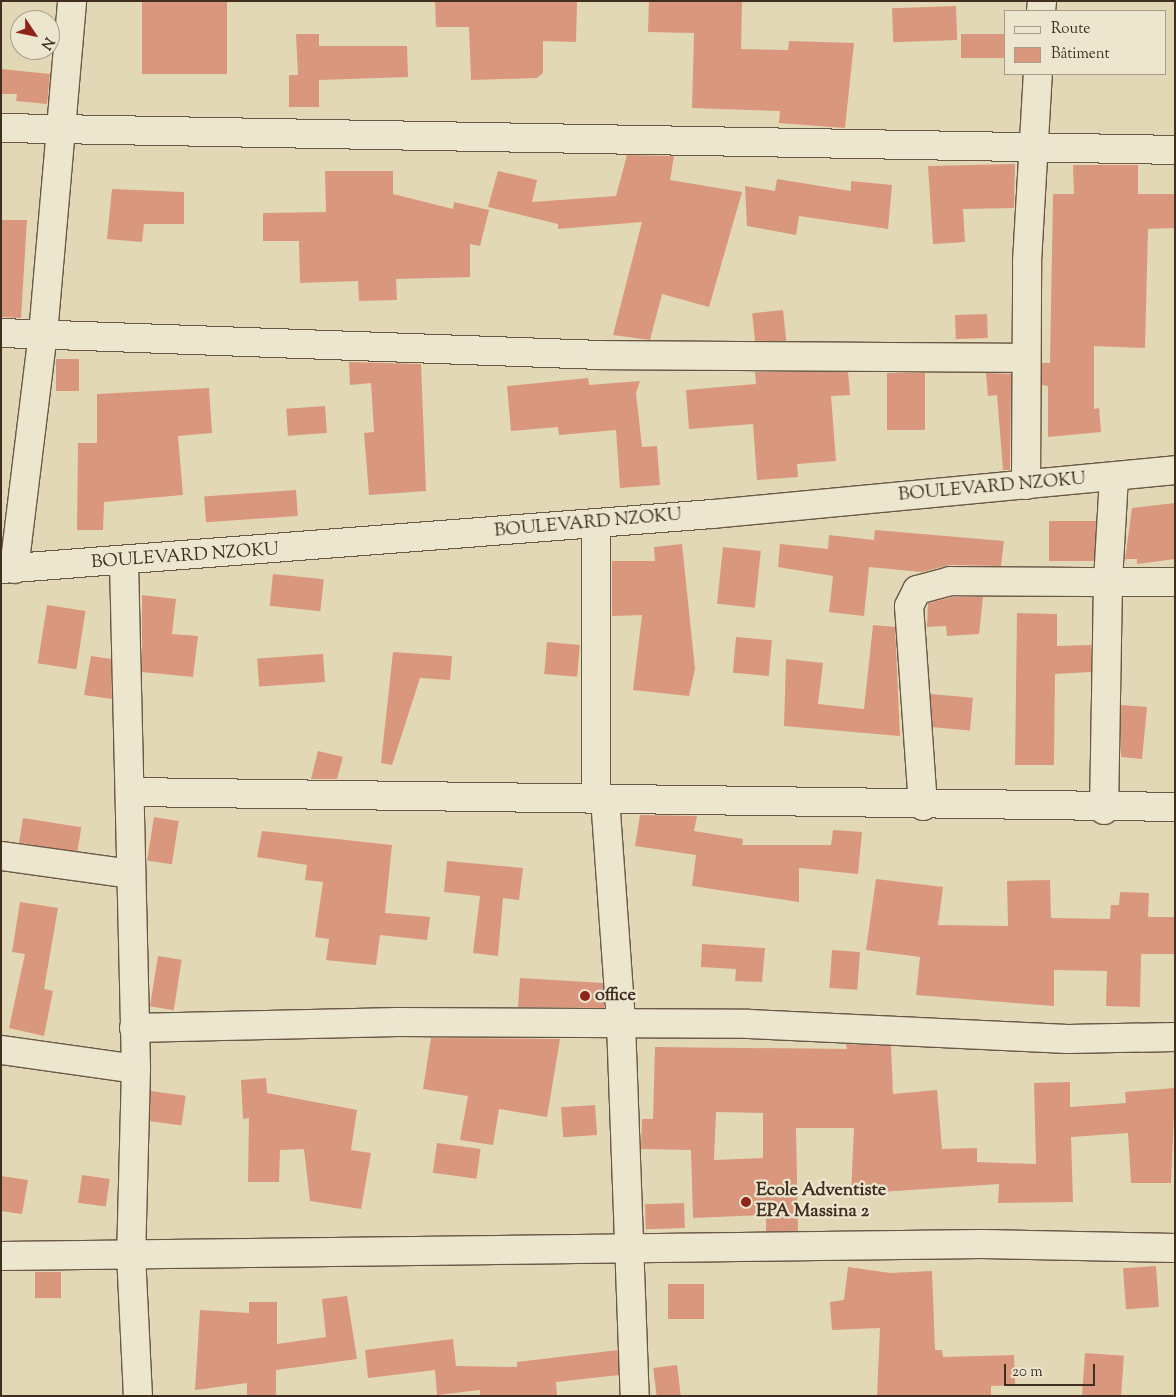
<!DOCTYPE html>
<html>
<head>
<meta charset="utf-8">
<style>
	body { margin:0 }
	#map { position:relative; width:1176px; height:1397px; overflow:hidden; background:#e3d8b5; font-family:"Sorts Mill Goudy",serif }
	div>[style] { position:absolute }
	.building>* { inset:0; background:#d9977d; transform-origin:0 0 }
	.roads { filter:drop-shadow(1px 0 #6a5846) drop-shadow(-1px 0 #6a5846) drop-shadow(0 1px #6a5846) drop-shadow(0 -1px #6a5846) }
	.street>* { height:28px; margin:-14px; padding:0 14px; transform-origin:14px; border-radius:14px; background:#ede6cf }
	.secondary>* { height:28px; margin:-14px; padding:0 14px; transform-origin:14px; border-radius:14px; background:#ede6cf }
	.dots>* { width:14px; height:14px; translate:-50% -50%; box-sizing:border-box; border:2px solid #ede6cf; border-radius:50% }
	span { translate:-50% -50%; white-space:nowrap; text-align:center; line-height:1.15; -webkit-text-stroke:4.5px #ede6cf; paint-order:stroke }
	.street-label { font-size:18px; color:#412e21 }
	.poi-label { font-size:18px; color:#412e21; font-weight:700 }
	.left { translate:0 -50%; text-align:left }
	.frame { position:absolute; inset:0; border:2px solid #412e21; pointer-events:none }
	.legend { position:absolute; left:1004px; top:10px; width:162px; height:65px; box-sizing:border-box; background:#ede6cf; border:1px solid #a89c89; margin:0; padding:6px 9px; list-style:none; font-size:15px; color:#412e21 }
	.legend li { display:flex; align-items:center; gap:10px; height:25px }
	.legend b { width:25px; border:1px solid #a89c89 }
	.north { position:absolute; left:10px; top:10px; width:50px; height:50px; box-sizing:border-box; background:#ede6cf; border:1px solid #a89c89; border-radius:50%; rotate:124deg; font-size:14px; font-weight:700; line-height:20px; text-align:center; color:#412e21 }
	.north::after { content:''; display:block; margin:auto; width:18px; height:22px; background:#8f2418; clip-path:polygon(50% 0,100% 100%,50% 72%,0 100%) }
	.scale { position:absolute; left:1004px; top:1364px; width:91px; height:22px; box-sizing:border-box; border:2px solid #412e21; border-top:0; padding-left:6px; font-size:15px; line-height:18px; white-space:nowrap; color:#412e21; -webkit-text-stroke:4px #ede6cf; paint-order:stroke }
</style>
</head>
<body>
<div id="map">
	<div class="building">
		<div style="left:142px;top:1px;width:85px;height:73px"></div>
		<div style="clip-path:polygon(435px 1px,577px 1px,576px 42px,543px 41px,543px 73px,537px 78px,471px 80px,469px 27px,436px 27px)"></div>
		<div style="clip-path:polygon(649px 1px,742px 1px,741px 49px,788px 50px,789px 41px,854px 43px,845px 128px,779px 123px,780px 111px,692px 108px,694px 33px,648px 32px)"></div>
		<div style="left:956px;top:6px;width:34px;height:64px;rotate:88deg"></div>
		<div style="clip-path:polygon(296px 34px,319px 34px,319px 46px,407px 46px,408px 77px,319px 80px,319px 107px,289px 107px,289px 75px,298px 75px)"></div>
		<div style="left:1005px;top:34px;width:24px;height:44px;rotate:90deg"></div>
		<div style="clip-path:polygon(1px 69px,50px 74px,47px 104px,16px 101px,17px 94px,1px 94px)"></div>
		<div style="clip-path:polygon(627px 155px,674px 156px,670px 180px,742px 192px,709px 307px,662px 294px,650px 340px,613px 335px,642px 222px,558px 229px,558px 224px,488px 207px,498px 171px,537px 180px,532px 202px,616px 196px)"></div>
		<div style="clip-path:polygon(1015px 164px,1014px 208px,963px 209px,965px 242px,933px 244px,928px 166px)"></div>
		<div style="clip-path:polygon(1073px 165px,1138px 165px,1138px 194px,1175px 194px,1175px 228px,1148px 229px,1145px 348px,1094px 346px,1094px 409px,1099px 408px,1101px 432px,1048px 437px,1048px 386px,1042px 385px,1042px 363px,1050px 363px,1053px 194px,1074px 194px)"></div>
		<div style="clip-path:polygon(325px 171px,393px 171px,393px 194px,453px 209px,454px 202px,489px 210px,480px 246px,470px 244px,470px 277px,396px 279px,397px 300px,359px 301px,358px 281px,300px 283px,299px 241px,263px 241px,263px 213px,326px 212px)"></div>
		<div style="clip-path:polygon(777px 179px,851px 191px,851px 181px,892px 185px,888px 229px,799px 216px,796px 235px,747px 226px,745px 186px,775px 191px)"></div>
		<div style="clip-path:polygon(112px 189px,184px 192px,184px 224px,144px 224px,142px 242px,107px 239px)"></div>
		<div style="clip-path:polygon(1px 220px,27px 220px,21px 318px,1px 317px)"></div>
		<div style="left:783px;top:310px;width:31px;height:31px;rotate:84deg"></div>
		<div style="left:987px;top:314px;width:24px;height:32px;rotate:88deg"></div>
		<div style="left:56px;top:359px;width:23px;height:32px"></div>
		<div style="clip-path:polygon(349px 362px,421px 364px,426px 491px,369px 495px,364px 433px,374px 432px,371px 383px,350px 385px)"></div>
		<div style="clip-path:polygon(755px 372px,848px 372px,850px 395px,831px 396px,836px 461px,797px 464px,798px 477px,757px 480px,753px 424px,689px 429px,686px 390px,756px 384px)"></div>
		<div style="left:887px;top:373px;width:38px;height:57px"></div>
		<div style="clip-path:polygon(986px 373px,1011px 374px,1010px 470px,1003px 470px,997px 395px,988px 396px)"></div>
		<div style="clip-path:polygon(588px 378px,589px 385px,640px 381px,636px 393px,642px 447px,657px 446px,660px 485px,620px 488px,616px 430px,559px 435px,558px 427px,511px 431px,507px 386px)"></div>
		<div style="clip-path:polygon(209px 388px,212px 433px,178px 436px,183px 495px,104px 502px,103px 530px,77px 530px,78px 443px,97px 443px,97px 394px)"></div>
		<div style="left:325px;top:406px;width:27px;height:39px;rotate:86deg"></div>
		<div style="left:296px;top:490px;width:26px;height:92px;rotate:86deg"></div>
		<div style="clip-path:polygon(1175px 503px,1175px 559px,1137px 564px,1137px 559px,1125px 559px,1132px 508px)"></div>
		<div style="left:1049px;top:521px;width:47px;height:40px"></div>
		<div style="clip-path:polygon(875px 530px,1004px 541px,1001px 566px,950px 565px,922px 572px,869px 567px,864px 616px,829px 612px,833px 576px,778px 567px,780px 544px,828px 549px,829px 535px,874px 540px)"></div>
		<div style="clip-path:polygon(682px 544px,695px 669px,689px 696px,633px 690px,642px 615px,612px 616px,612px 561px,655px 561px,654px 547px)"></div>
		<div style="left:723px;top:547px;width:38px;height:57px;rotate:6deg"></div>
		<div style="left:273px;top:574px;width:51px;height:32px;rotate:6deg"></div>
		<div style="clip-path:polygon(142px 595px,176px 599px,172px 634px,198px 636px,193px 677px,142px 672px)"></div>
		<div style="clip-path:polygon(952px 597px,983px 597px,979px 634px,947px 636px,946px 626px,927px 627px,928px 603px)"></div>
		<div style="left:47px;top:605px;width:39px;height:59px;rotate:9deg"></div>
		<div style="clip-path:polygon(1017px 613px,1057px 614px,1057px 646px,1091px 645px,1091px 672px,1055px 674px,1054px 765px,1015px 765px)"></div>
		<div style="clip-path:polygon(873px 625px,895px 627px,900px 736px,784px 726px,786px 659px,823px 663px,818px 704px,864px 709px)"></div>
		<div style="left:736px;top:637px;width:36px;height:36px;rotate:5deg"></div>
		<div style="left:547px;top:642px;width:33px;height:32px;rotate:5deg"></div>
		<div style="clip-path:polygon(393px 652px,452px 656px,450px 680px,420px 678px,392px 765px,381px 763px)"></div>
		<div style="left:323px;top:654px;width:28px;height:66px;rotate:86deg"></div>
		<div style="clip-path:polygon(91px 656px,111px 659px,112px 699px,84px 695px)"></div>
		<div style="left:931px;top:694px;width:42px;height:33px;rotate:5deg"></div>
		<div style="clip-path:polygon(1121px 705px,1147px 707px,1142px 759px,1121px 757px)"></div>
		<div style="clip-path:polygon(318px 751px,343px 757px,337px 779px,311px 779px)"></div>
		<div style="clip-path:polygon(640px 815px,697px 816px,694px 831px,743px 839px,742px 845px,831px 845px,833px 830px,862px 832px,858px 874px,799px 868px,799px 902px,692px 886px,696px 855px,635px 846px)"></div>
		<div style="left:154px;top:817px;width:25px;height:44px;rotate:9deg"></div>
		<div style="left:23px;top:818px;width:59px;height:25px;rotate:9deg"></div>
		<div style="clip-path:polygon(262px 831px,392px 845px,385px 913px,430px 917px,427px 940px,380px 935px,376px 965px,326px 960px,329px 939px,315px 937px,323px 882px,305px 880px,307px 865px,257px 857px)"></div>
		<div style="clip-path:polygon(447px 861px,523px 868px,519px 900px,503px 898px,498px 956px,473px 953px,480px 896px,444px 892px)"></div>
		<div style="clip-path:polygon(876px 879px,943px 887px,938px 925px,1008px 926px,1007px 881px,1050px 880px,1051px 918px,1110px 919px,1111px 905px,1119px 905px,1120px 892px,1149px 893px,1148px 917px,1175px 917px,1175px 954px,1141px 954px,1140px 1007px,1106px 1006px,1107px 971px,1054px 970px,1054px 1006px,916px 995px,920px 957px,866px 950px)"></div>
		<div style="clip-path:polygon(20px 902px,58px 908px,44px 989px,53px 991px,44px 1036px,9px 1028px,25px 954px,12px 952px)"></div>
		<div style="clip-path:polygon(702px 944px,765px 948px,762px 982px,735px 981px,736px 969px,701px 967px)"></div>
		<div style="left:832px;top:950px;width:28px;height:38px;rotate:4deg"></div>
		<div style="left:158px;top:956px;width:24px;height:51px;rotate:9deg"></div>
		<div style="clip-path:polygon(520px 978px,603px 983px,604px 1008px,518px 1007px)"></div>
		<div style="clip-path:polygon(431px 1038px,560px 1039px,547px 1117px,499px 1109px,493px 1145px,460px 1140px,468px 1096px,423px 1089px)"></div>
		<div style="clip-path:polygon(evenodd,846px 1044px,891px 1046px,893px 1094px,937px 1090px,942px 1149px,977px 1148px,977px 1162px,1036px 1164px,1034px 1083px,1070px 1082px,1070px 1107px,1126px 1103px,1125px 1092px,1175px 1088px,1171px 1183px,1131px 1183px,1128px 1133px,1071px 1137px,1073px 1202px,998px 1203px,999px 1184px,851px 1194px,854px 1128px,796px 1128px,798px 1231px,766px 1231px,766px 1215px,693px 1218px,691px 1150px,641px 1149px,642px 1119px,653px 1119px,655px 1047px,847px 1049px,846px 1044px,716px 1112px,763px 1113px,763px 1158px,714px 1160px,716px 1112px)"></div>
		<div style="clip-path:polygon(266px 1078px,267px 1093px,357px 1110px,351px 1150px,371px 1153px,361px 1209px,310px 1201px,304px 1149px,280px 1150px,279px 1182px,248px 1182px,249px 1118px,243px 1119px,241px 1080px)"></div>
		<div style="left:151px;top:1091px;width:35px;height:30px;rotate:8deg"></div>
		<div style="left:595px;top:1105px;width:30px;height:34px;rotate:86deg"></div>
		<div style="left:437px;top:1143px;width:44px;height:30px;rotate:8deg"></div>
		<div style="left:82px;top:1175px;width:28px;height:28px;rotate:8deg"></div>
		<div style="clip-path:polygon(1px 1176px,28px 1180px,22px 1214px,1px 1211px)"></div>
		<div style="left:684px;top:1203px;width:25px;height:39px;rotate:88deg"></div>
		<div style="left:1156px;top:1266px;width:41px;height:33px;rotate:86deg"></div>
		<div style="clip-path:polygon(848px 1267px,890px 1273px,932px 1271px,935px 1350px,942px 1350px,943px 1357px,1014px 1355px,1015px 1385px,991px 1386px,991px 1396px,877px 1396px,880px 1328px,832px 1330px,830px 1302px,844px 1300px)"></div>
		<div style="left:35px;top:1272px;width:26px;height:26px"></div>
		<div style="left:668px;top:1284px;width:36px;height:35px"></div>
		<div style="clip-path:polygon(347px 1296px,357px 1359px,276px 1370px,276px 1396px,247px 1396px,247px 1383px,195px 1390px,200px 1310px,249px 1313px,249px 1302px,277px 1302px,277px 1344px,326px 1337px,322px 1299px)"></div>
		<div style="clip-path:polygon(453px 1339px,456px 1366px,517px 1367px,517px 1362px,618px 1350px,619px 1375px,556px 1382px,557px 1396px,480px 1396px,480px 1390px,437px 1395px,435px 1370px,368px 1378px,365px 1350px)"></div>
		<div style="left:1085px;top:1353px;width:39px;height:43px;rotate:4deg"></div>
		<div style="left:677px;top:1365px;width:31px;height:24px;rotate:83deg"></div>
	</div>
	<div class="roads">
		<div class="street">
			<div style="left:1041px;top:11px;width:10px;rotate:-84deg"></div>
			<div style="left:1px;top:128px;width:1174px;rotate:1.07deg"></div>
			<div style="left:1px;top:333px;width:600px;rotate:2.1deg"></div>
			<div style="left:601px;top:355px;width:425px;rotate:0.4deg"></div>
			<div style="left:1114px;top:477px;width:105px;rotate:93.3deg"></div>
			<div style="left:1108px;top:582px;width:67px"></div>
			<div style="left:1026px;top:485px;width:223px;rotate:-89.7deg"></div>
			<div style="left:1027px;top:262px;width:188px;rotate:-86.7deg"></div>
			<div style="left:596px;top:524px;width:275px;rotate:90deg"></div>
			<div style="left:124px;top:562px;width:507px;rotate:88.64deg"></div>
			<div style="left:136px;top:1069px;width:185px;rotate:91.5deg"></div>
			<div style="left:131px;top:1254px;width:142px;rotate:87.2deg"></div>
			<div style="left:14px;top:569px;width:237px;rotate:-83deg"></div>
			<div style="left:43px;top:334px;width:334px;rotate:-85deg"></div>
			<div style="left:132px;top:792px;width:1043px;rotate:0.82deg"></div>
			<div style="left:605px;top:798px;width:226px;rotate:85.9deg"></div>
			<div style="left:621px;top:1023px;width:373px;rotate:87.9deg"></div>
			<div style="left:923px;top:806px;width:200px;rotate:-94deg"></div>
			<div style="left:909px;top:606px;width:18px;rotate:-63deg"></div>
			<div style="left:917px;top:590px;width:34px;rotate:-15deg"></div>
			<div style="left:950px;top:581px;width:158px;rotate:0.4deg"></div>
			<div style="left:1108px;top:582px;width:228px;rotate:91deg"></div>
			<div style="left:1px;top:856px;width:131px;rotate:7.9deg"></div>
			<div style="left:134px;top:1028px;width:264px;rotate:-1.3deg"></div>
			<div style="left:398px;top:1022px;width:351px;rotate:0.3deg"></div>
			<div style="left:749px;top:1024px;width:319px;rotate:2.7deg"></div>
			<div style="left:1068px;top:1039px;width:107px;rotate:-1.1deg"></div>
			<div style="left:1px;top:1050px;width:136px;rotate:8deg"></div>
			<div style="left:1px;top:1256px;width:981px;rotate:-0.7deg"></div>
			<div style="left:982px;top:1244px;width:193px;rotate:1.2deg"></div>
		</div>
		<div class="secondary">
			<div style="left:1px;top:569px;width:713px;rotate:-4.42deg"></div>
			<div style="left:712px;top:514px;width:465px;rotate:-5.4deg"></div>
		</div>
	</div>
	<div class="dots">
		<div style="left:585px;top:996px;background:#8f2418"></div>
		<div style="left:746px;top:1202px;background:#8f2418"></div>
	</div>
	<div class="street-label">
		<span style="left:992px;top:488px;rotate:-5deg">BOULEVARD NZOKU</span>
		<span style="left:588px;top:524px;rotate:-5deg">BOULEVARD NZOKU</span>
		<span style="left:185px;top:557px;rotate:-4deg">BOULEVARD NZOKU</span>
	</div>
	<div class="poi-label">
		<span class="left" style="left:595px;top:996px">office</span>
		<span class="left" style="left:756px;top:1202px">Ecole Adventiste<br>EPA Massina 2</span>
	</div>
	<div class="frame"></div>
	<ul class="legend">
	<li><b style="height:6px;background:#ede6cf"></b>Route</li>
	<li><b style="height:14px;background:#d9977d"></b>Bâtiment</li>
	</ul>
	<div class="north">N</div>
	<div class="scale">20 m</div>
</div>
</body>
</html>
